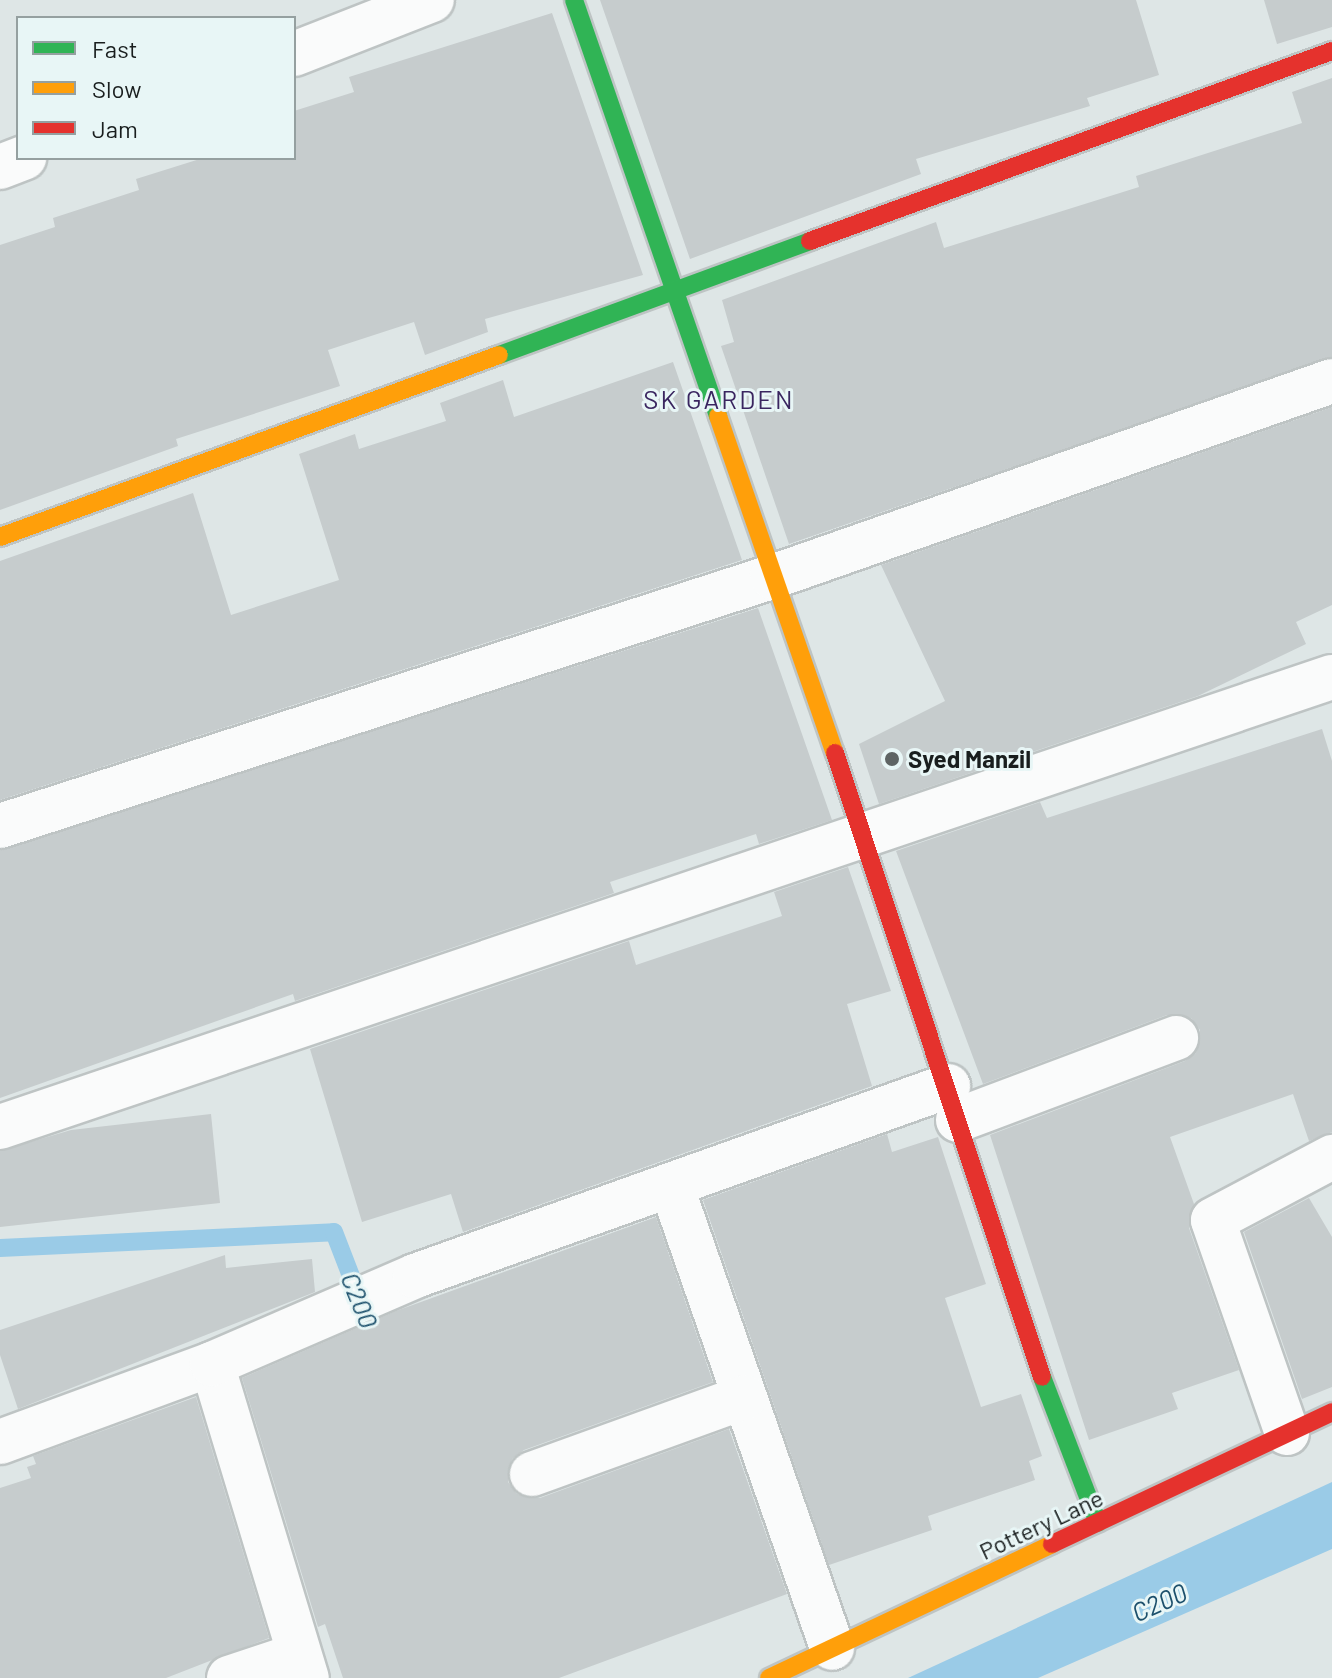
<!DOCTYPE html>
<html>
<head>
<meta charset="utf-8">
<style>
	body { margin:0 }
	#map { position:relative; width:1332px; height:1678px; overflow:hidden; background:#dee6e6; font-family:Barlow,sans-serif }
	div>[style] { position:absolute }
	.water>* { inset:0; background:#9acbe7 }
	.stream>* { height:18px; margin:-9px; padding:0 9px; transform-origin:9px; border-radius:9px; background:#9acbe7 }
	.building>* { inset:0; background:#c6cccd }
	.roads { filter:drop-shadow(2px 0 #bec4c4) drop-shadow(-2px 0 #bec4c4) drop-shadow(0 2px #bec4c4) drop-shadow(0 -2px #bec4c4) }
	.street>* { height:44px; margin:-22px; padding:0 22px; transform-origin:22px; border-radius:22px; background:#fafbfb }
	.fast>* { height:18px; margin:-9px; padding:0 9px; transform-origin:9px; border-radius:9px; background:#30b455 }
	.slow>* { height:18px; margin:-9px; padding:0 9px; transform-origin:9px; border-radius:9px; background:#ff9f0a }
	.jam>* { height:18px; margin:-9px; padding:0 9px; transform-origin:9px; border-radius:9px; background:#e5322d }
	.dots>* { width:22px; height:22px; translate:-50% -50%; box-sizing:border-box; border:4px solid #e8f6f6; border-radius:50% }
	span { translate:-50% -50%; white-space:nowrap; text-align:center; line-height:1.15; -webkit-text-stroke:6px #e8f6f6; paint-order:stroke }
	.poi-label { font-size:24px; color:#191e1e; font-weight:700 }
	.left { translate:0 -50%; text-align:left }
	.street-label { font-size:24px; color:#191e1e }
	.neighbourhood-label { font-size:26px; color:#3a2660; letter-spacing:2px }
	.water-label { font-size:26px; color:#1c506c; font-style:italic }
	.legend { position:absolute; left:16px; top:16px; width:280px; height:144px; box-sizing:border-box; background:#e8f6f6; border:2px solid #95a0a0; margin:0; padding:10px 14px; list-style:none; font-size:24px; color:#191e1e }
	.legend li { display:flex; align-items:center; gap:16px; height:40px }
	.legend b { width:40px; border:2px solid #95a0a0 }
</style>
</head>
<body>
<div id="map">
	<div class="water">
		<div style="clip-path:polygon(1332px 1482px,1332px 1549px,1038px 1678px,908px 1678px)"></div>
	</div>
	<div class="stream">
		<div style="left:0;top:1248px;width:334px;rotate:-2.7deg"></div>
		<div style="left:334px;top:1232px;width:75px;rotate:68.9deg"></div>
	</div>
	<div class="building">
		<div style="clip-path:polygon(600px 0,1136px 0,1159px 75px,1087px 98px,1090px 106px,916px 159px,921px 174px,690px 259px)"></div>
		<div style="clip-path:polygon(1264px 0,1332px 0,1332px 27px,1277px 44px)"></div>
		<div style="clip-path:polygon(552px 13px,643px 275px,485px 319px,488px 332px,425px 355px,414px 322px,328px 350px,340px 386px,176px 439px,178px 446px,0 510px,0 245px,55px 227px,53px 218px,139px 190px,136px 179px,203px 158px,294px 158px,294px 111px,354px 92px,349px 77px)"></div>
		<div style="clip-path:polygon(1332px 78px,1332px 357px,789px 544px,721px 346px,734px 342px,722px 300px,936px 222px,944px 248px,1139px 187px,1136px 176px,1302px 123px,1292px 92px)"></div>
		<div style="clip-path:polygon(673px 362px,742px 560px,0 800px,0 561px,193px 493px,231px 615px,339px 580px,299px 454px,355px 434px,359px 449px,446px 421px,440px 403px,503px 380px,514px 417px)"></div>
		<div style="clip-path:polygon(1332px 407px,1332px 605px,1296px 622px,1306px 644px,1198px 696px,879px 804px,859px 744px,945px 701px,881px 565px)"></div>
		<div style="clip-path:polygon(758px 608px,832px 820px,759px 844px,756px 834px,610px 882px,614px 893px,295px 1001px,293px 994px,0 1098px,0 850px)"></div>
		<div style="clip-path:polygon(1322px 729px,1332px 761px,1332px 1132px,1309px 1141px,1293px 1094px,1170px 1137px,1194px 1204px,1189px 1228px,1239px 1370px,1172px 1393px,1178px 1409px,1089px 1440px,990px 1135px,1185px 1061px,1196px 1053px,1200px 1030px,1191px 1018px,1167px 1015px,983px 1084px,896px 851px,1040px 802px,1047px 818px)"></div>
		<div style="clip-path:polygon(848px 867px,891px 991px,847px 1004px,872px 1086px,463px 1232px,451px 1194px,362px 1222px,310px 1049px,629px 941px,636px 965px,782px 916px,774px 892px)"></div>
		<div style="clip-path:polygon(211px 1114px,220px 1203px,0 1227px,0 1151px,71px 1130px)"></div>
		<div style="clip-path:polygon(887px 1134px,892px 1152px,938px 1137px,986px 1284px,945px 1298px,981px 1407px,1021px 1394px,1042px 1456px,1029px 1461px,1035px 1480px,928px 1516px,932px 1530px,829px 1565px,703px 1200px)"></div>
		<div style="clip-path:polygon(1309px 1198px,1332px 1237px,1332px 1387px,1302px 1399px,1244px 1232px)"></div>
		<div style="clip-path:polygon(656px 1217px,713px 1382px,524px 1450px,512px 1459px,508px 1482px,517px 1494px,540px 1498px,729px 1429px,787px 1594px,559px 1678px,343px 1678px,325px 1624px,318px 1627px,242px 1378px,396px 1311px)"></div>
		<div style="clip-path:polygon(225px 1255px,226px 1268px,312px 1259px,315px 1292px,18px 1409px,0 1355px,0 1330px)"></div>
		<div style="clip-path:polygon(196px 1397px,269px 1638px,166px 1678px,0 1678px,0 1488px,31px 1478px,27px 1467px,36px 1464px,33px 1456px)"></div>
	</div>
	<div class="roads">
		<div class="street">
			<div style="left:294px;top:54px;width:148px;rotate:-21.4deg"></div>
			<div style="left:0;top:167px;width:26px;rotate:-21deg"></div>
			<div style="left:0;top:826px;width:811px;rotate:-17.88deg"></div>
			<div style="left:772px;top:577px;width:593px;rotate:-19.29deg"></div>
			<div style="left:958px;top:1120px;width:233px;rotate:-20.6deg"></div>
			<div style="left:0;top:1127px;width:1406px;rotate:-18.67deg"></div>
			<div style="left:671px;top:1185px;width:490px;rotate:70.8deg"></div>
			<div style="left:212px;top:1364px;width:328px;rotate:73.2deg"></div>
			<div style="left:1287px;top:1433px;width:225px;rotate:-109.2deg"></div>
			<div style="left:1213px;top:1220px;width:135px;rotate:-27.9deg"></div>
			<div style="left:0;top:1442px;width:226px;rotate:-20.2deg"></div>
			<div style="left:212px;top:1364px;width:221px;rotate:-23.4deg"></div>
			<div style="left:415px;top:1276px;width:566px;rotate:-19.62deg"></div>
			<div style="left:532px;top:1474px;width:226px;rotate:-19.9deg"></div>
			<div style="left:229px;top:1678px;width:73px;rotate:-18.4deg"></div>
		</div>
		<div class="fast">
			<div style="left:574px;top:0;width:440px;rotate:70.9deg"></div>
			<div style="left:499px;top:355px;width:331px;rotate:-20.1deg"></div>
			<div style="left:1042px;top:1377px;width:156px;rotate:69deg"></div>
		</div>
		<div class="slow">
			<div style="left:718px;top:416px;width:357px;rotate:70.9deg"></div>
			<div style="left:0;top:537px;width:531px;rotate:-20.04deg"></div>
			<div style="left:769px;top:1678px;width:313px;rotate:-25.3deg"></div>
		</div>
		<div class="jam">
			<div style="left:810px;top:241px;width:556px;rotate:-20deg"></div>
			<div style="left:835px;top:753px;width:657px;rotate:71.65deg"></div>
			<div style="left:1052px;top:1544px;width:310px;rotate:-25.2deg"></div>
		</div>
	</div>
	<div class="dots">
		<div style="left:892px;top:759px;background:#5e6464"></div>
	</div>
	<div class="poi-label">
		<span class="left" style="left:908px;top:759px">Syed Manzil</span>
	</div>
	<div class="street-label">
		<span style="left:1041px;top:1524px;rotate:-25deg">Pottery Lane</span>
	</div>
	<div class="neighbourhood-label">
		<span style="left:719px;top:399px">SK GARDEN</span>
	</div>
	<div class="water-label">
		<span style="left:360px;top:1300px;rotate:68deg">C200</span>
		<span style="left:1159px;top:1602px;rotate:-24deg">C200</span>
	</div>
	<ul class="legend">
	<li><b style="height:10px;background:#30b455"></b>Fast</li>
	<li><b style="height:10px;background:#ff9f0a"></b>Slow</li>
	<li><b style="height:10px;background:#e5322d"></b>Jam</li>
	</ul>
</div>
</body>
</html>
